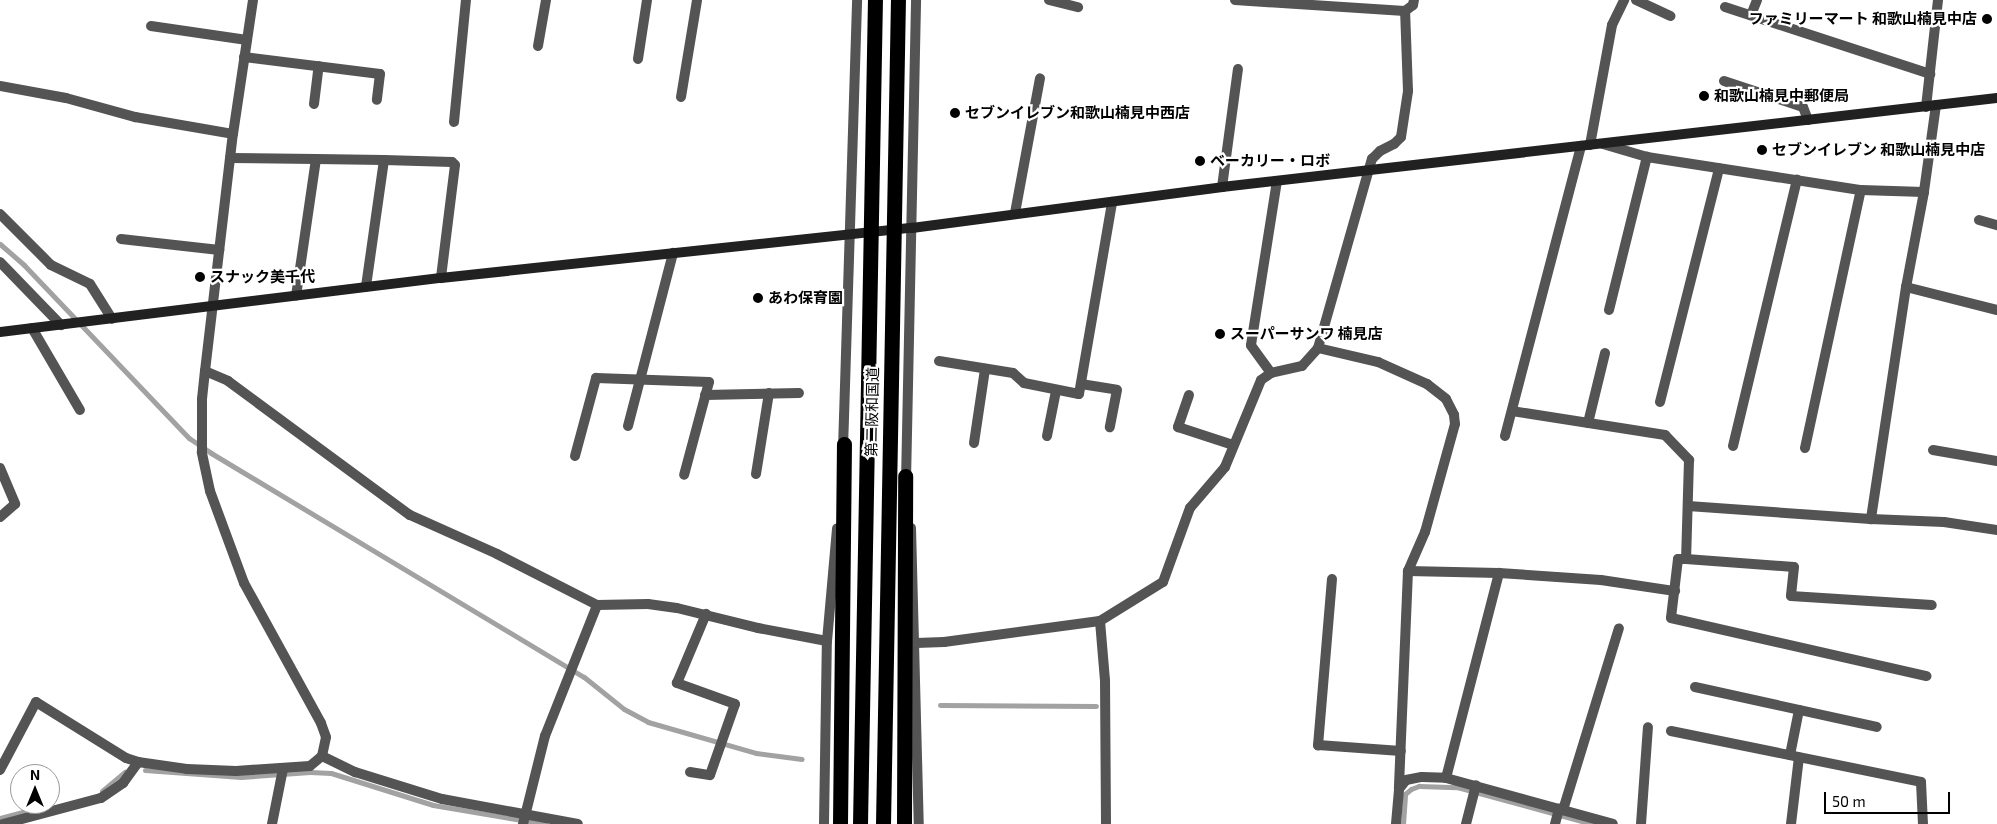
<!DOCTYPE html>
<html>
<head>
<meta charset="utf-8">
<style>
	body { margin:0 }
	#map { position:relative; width:1997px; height:824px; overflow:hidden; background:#fff; font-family:"Exo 2","Noto Sans JP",sans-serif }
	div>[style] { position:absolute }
	.stream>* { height:5px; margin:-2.5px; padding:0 2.5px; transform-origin:2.5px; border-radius:2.5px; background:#a2a2a2 }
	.street>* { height:10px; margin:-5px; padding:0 5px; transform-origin:5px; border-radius:5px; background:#545454 }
	.secondary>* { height:10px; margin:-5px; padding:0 5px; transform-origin:5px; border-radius:5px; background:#212121 }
	.highway>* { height:15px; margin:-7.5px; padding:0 7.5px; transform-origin:7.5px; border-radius:7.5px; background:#000 }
	.dots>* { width:14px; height:14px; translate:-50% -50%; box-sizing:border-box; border:2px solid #fff; border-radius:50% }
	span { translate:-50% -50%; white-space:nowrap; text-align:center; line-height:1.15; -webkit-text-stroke:4.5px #fff; paint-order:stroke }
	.poi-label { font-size:15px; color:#000; font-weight:700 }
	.right { translate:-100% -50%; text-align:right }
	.left { translate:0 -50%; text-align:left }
	.street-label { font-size:15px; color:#000 }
	.north { position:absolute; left:10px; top:764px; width:50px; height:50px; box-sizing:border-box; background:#fff; border:1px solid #999; border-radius:50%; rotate:0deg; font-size:14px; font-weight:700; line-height:20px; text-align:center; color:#000 }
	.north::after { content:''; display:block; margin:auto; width:18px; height:22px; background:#000; clip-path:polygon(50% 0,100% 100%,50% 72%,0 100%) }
	.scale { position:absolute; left:1824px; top:792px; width:126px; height:22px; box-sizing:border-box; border:2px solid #000; border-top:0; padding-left:6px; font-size:15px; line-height:18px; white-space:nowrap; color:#000; -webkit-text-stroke:4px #fff; paint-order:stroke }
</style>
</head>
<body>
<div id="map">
	<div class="stream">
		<div style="left:0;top:244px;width:32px;rotate:41deg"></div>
		<div style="left:24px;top:265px;width:239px;rotate:46.4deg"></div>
		<div style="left:189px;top:438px;width:27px;rotate:34deg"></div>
		<div style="left:211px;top:453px;width:435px;rotate:31deg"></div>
		<div style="left:584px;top:677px;width:51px;rotate:38.7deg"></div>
		<div style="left:624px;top:709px;width:27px;rotate:28deg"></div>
		<div style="left:648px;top:722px;width:112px;rotate:16deg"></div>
		<div style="left:756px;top:753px;width:46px;rotate:7.4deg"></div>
		<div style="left:940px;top:705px;width:156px;rotate:0.4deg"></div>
		<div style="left:145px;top:770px;width:96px;rotate:4.2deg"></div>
		<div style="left:241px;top:777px;width:69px;rotate:-4.1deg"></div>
		<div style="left:310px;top:772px;width:21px;rotate:3deg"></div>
		<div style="left:331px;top:773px;width:107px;rotate:17.4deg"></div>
		<div style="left:433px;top:805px;width:114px;rotate:9.6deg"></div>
		<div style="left:102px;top:791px;width:30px;rotate:-40deg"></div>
		<div style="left:0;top:818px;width:39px;rotate:-15deg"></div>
		<div style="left:1403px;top:824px;width:30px;rotate:-86deg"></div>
		<div style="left:1405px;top:794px;width:8px;rotate:-40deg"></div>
		<div style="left:1411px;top:789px;width:9px;rotate:-21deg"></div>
		<div style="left:1419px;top:786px;width:38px;rotate:2deg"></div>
		<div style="left:1457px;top:787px;width:140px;rotate:15.3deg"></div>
	</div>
	<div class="street">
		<div style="left:1049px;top:0;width:30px;rotate:14deg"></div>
		<div style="left:1235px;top:0;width:170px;rotate:3.7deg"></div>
		<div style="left:1405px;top:11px;width:10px;rotate:-37deg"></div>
		<div style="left:1413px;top:5px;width:5px;rotate:-79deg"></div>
		<div style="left:1636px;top:0;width:38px;rotate:25deg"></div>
		<div style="left:1725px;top:7px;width:216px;rotate:18.1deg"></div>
		<div style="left:1751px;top:15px;width:16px;rotate:-68deg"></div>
		<div style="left:151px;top:26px;width:97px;rotate:8.3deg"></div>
		<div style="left:538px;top:46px;width:47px;rotate:-80.1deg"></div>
		<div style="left:244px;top:57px;width:137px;rotate:7.1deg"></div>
		<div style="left:380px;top:74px;width:26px;rotate:97deg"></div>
		<div style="left:638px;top:59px;width:60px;rotate:-81.3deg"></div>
		<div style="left:1724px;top:81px;width:83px;rotate:18.2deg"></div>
		<div style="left:1803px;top:107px;width:14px;rotate:69deg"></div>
		<div style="left:0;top:86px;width:67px;rotate:10.3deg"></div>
		<div style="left:66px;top:98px;width:72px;rotate:15.4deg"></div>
		<div style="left:135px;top:117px;width:99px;rotate:9.8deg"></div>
		<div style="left:681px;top:97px;width:98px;rotate:-80.6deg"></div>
		<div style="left:314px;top:104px;width:38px;rotate:-83deg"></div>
		<div style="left:1936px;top:105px;width:88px;rotate:97.9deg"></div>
		<div style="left:1924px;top:192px;width:97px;rotate:100.7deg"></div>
		<div style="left:1906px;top:287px;width:94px;rotate:14.2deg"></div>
		<div style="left:1926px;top:107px;width:108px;rotate:-83.6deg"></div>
		<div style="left:454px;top:122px;width:123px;rotate:-84.4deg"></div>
		<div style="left:1603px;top:144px;width:46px;rotate:16.5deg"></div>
		<div style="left:1647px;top:157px;width:217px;rotate:8.8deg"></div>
		<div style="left:1861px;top:190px;width:63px;rotate:1.8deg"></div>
		<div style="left:1590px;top:145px;width:122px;rotate:-79.6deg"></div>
		<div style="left:1612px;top:25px;width:28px;rotate:-64deg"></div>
		<div style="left:230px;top:158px;width:86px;rotate:0.7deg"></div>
		<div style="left:316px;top:159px;width:138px;rotate:98.3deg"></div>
		<div style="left:316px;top:159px;width:68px;rotate:0.8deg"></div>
		<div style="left:384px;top:160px;width:128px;rotate:98.1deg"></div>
		<div style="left:384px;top:160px;width:68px;rotate:1.7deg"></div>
		<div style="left:452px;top:162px;width:4px;rotate:45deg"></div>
		<div style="left:455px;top:165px;width:114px;rotate:97.1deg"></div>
		<div style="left:1222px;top:187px;width:119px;rotate:-82.3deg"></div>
		<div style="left:1015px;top:213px;width:137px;rotate:-79.5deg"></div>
		<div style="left:0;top:214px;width:72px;rotate:45deg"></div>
		<div style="left:51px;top:265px;width:43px;rotate:26deg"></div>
		<div style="left:90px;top:284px;width:41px;rotate:57.8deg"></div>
		<div style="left:1979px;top:220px;width:19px;rotate:16deg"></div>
		<div style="left:121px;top:239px;width:99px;rotate:6.4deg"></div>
		<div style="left:0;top:262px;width:88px;rotate:45.9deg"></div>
		<div style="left:1906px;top:287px;width:235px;rotate:98.6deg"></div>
		<div style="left:1871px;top:519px;width:73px;rotate:2.4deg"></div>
		<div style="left:1944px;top:522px;width:54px;rotate:8.6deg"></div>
		<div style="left:1609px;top:310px;width:158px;rotate:-76.1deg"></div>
		<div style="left:32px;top:328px;width:95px;rotate:59.7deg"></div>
		<div style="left:1318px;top:348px;width:62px;rotate:13.1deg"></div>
		<div style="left:1378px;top:362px;width:54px;rotate:24.2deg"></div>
		<div style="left:1427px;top:384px;width:24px;rotate:38deg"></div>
		<div style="left:1446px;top:399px;width:18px;rotate:63deg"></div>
		<div style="left:1454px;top:415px;width:9px;rotate:84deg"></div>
		<div style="left:1455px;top:424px;width:112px;rotate:105.5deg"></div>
		<div style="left:1425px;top:532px;width:43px;rotate:113.6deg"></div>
		<div style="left:1408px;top:571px;width:218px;rotate:92.4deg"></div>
		<div style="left:939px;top:361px;width:75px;rotate:9.2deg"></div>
		<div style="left:1013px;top:373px;width:15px;rotate:42deg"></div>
		<div style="left:1024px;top:383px;width:56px;rotate:11.3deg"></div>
		<div style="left:1079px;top:394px;width:195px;rotate:-80.2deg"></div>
		<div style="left:205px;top:371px;width:25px;rotate:23deg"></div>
		<div style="left:228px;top:381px;width:226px;rotate:36.4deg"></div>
		<div style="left:410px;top:515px;width:95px;rotate:24.1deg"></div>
		<div style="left:497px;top:554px;width:112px;rotate:27deg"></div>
		<div style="left:597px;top:605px;width:51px;rotate:-1.1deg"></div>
		<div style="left:648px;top:604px;width:29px;rotate:8deg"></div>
		<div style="left:677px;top:608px;width:83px;rotate:13.9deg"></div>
		<div style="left:758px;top:628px;width:70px;rotate:10.7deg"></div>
		<div style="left:1271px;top:373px;width:34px;rotate:-126deg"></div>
		<div style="left:1251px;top:345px;width:166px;rotate:-81deg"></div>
		<div style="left:1081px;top:384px;width:36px;rotate:9deg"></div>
		<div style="left:1117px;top:390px;width:38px;rotate:101deg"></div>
		<div style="left:705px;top:395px;width:94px;rotate:-1.2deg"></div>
		<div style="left:1189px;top:395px;width:34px;rotate:109deg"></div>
		<div style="left:1178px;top:427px;width:58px;rotate:18.1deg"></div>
		<div style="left:1660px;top:402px;width:241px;rotate:-75.8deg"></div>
		<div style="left:1512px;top:411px;width:155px;rotate:8.9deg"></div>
		<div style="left:1665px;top:435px;width:35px;rotate:46deg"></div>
		<div style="left:1689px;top:460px;width:99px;rotate:91.7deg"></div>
		<div style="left:1686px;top:559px;width:8px;rotate:180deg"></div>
		<div style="left:1678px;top:559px;width:59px;rotate:96.8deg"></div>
		<div style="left:1671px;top:618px;width:262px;rotate:12.8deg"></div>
		<div style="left:1588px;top:423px;width:72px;rotate:-76.3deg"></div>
		<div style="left:628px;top:426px;width:179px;rotate:-75.4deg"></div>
		<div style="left:1047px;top:436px;width:46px;rotate:-78.7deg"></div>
		<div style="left:1505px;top:436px;width:300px;rotate:-75.3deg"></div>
		<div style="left:974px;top:443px;width:75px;rotate:-81.5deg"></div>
		<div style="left:1733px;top:446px;width:274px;rotate:-76.5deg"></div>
		<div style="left:1805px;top:448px;width:264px;rotate:-77.8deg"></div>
		<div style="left:843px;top:449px;width:449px;rotate:-88.2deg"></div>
		<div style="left:1933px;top:450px;width:65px;rotate:9.8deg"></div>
		<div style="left:575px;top:456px;width:81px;rotate:-74.9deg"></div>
		<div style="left:596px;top:378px;width:113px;rotate:2deg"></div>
		<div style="left:709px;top:382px;width:96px;rotate:105deg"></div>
		<div style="left:0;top:468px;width:39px;rotate:67deg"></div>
		<div style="left:15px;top:504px;width:20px;rotate:139deg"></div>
		<div style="left:756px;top:474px;width:82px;rotate:-80.9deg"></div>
		<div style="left:906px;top:481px;width:481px;rotate:-88.8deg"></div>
		<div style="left:1688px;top:506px;width:183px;rotate:4.1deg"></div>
		<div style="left:911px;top:528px;width:296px;rotate:88.5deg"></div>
		<div style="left:1686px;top:559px;width:108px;rotate:4.2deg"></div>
		<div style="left:1794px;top:567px;width:29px;rotate:96deg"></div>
		<div style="left:1791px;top:596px;width:141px;rotate:3.7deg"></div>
		<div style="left:1408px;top:571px;width:91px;rotate:1.3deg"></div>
		<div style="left:1499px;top:573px;width:102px;rotate:3.9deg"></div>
		<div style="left:1601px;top:580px;width:75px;rotate:8.5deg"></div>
		<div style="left:1332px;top:579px;width:167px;rotate:94.8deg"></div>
		<div style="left:1318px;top:745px;width:83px;rotate:4.1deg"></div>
		<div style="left:1100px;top:621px;width:59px;rotate:85.2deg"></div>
		<div style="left:1105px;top:680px;width:144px;rotate:89.6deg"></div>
		<div style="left:916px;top:643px;width:28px;rotate:-2deg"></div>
		<div style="left:944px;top:642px;width:157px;rotate:-7.7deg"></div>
		<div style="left:1100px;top:621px;width:74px;rotate:-31.8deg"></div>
		<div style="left:1163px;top:582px;width:79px;rotate:-70deg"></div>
		<div style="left:1190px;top:508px;width:54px;rotate:-49.5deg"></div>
		<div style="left:1225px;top:467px;width:94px;rotate:-67.5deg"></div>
		<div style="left:1261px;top:380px;width:12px;rotate:-35deg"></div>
		<div style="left:1271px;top:373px;width:32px;rotate:-13deg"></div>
		<div style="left:1302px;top:366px;width:24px;rotate:-48deg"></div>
		<div style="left:1318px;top:348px;width:197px;rotate:-74.1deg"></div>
		<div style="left:1372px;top:159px;width:11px;rotate:-45deg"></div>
		<div style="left:1380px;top:151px;width:16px;rotate:-27deg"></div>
		<div style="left:1394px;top:144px;width:10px;rotate:-45deg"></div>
		<div style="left:1401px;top:137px;width:47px;rotate:-81.3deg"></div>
		<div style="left:1408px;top:91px;width:80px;rotate:-92.1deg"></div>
		<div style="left:1695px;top:687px;width:186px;rotate:12.4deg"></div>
		<div style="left:1671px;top:731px;width:255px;rotate:11.5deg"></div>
		<div style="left:1921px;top:782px;width:42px;rotate:87.3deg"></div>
		<div style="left:1790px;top:755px;width:46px;rotate:-78.7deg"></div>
		<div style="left:322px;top:756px;width:37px;rotate:26deg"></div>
		<div style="left:355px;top:772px;width:91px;rotate:17.2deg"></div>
		<div style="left:442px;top:799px;width:138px;rotate:10.4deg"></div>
		<div style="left:0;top:770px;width:77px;rotate:-62.1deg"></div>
		<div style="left:36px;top:702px;width:106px;rotate:31.9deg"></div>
		<div style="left:126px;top:758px;width:13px;rotate:18deg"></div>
		<div style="left:690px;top:772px;width:20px;rotate:9deg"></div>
		<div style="left:710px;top:775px;width:75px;rotate:-70.6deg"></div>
		<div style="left:735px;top:704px;width:62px;rotate:-160.1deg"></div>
		<div style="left:677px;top:683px;width:75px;rotate:-67.2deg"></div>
		<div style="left:1446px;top:778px;width:212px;rotate:-75.5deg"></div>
		<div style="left:1563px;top:810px;width:190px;rotate:-72.9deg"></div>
		<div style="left:3px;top:824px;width:101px;rotate:-14.9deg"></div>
		<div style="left:101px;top:798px;width:27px;rotate:-34deg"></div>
		<div style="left:123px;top:783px;width:26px;rotate:-54deg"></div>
		<div style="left:138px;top:762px;width:49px;rotate:8.1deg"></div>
		<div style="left:187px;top:769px;width:49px;rotate:2.3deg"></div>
		<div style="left:236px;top:771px;width:74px;rotate:-3.9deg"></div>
		<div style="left:310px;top:766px;width:16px;rotate:-40deg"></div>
		<div style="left:322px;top:756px;width:19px;rotate:-78deg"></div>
		<div style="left:326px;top:737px;width:15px;rotate:-110deg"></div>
		<div style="left:321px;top:723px;width:160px;rotate:-118.8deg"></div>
		<div style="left:244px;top:583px;width:98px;rotate:-110.3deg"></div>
		<div style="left:210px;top:491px;width:40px;rotate:-102deg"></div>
		<div style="left:202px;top:452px;width:53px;rotate:-90deg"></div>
		<div style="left:202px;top:399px;width:28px;rotate:-84deg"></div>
		<div style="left:205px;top:371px;width:239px;rotate:-83.3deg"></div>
		<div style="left:233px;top:134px;width:135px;rotate:-81.5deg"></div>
		<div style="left:272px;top:824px;width:56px;rotate:-78.7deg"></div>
		<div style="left:523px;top:824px;width:91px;rotate:-76deg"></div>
		<div style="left:545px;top:736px;width:141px;rotate:-68.3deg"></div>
		<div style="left:824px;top:824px;width:183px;rotate:-89.1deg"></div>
		<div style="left:827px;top:641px;width:113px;rotate:-84.9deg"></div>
		<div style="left:1396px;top:824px;width:35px;rotate:-85deg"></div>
		<div style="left:1399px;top:789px;width:11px;rotate:-52deg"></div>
		<div style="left:1406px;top:780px;width:16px;rotate:-11deg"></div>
		<div style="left:1422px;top:777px;width:24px;rotate:2deg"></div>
		<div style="left:1446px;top:778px;width:173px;rotate:15.4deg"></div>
		<div style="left:1466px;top:824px;width:40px;rotate:-75.6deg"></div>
		<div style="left:1555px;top:824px;width:16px;rotate:-75deg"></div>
		<div style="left:1641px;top:824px;width:97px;rotate:-85.9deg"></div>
		<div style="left:1791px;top:824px;width:67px;rotate:-83.2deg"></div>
	</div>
	<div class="secondary">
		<div style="left:0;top:332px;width:444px;rotate:-7deg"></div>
		<div style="left:441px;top:278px;width:474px;rotate:-6.1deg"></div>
		<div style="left:912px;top:228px;width:313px;rotate:-7.5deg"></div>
		<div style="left:1222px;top:187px;width:780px;rotate:-6.55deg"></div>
	</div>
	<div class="highway">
		<div style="left:840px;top:824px;width:380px;rotate:-89.4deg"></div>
		<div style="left:860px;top:824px;width:824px;rotate:-88.96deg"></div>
		<div style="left:883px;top:824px;width:824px;rotate:-88.96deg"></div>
		<div style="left:904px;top:824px;width:348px;rotate:-89.8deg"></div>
	</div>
	<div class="dots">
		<div style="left:1987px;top:19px;background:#000"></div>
		<div style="left:1704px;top:96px;background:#000"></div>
		<div style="left:955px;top:113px;background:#000"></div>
		<div style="left:1762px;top:150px;background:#000"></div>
		<div style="left:1200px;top:161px;background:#000"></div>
		<div style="left:200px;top:277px;background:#000"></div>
		<div style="left:758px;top:298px;background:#000"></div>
		<div style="left:1220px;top:334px;background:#000"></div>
	</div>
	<div class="poi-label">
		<span class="right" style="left:1977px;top:19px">ファミリーマート 和歌山楠見中店</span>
		<span class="left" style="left:1714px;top:96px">和歌山楠見中郵便局</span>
		<span class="left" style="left:965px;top:113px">セブンイレブン和歌山楠見中西店</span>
		<span class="left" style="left:1772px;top:150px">セブンイレブン 和歌山楠見中店</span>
		<span class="left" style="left:1210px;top:161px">ベーカリー・ロボ</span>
		<span class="left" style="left:210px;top:277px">スナック美千代</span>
		<span class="left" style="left:768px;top:298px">あわ保育園</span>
		<span class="left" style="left:1230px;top:334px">スーパーサンワ 楠見店</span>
	</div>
	<div class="street-label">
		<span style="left:872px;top:412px;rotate:-89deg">第二阪和国道</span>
	</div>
	<div class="north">N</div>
	<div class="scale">50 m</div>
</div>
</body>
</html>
